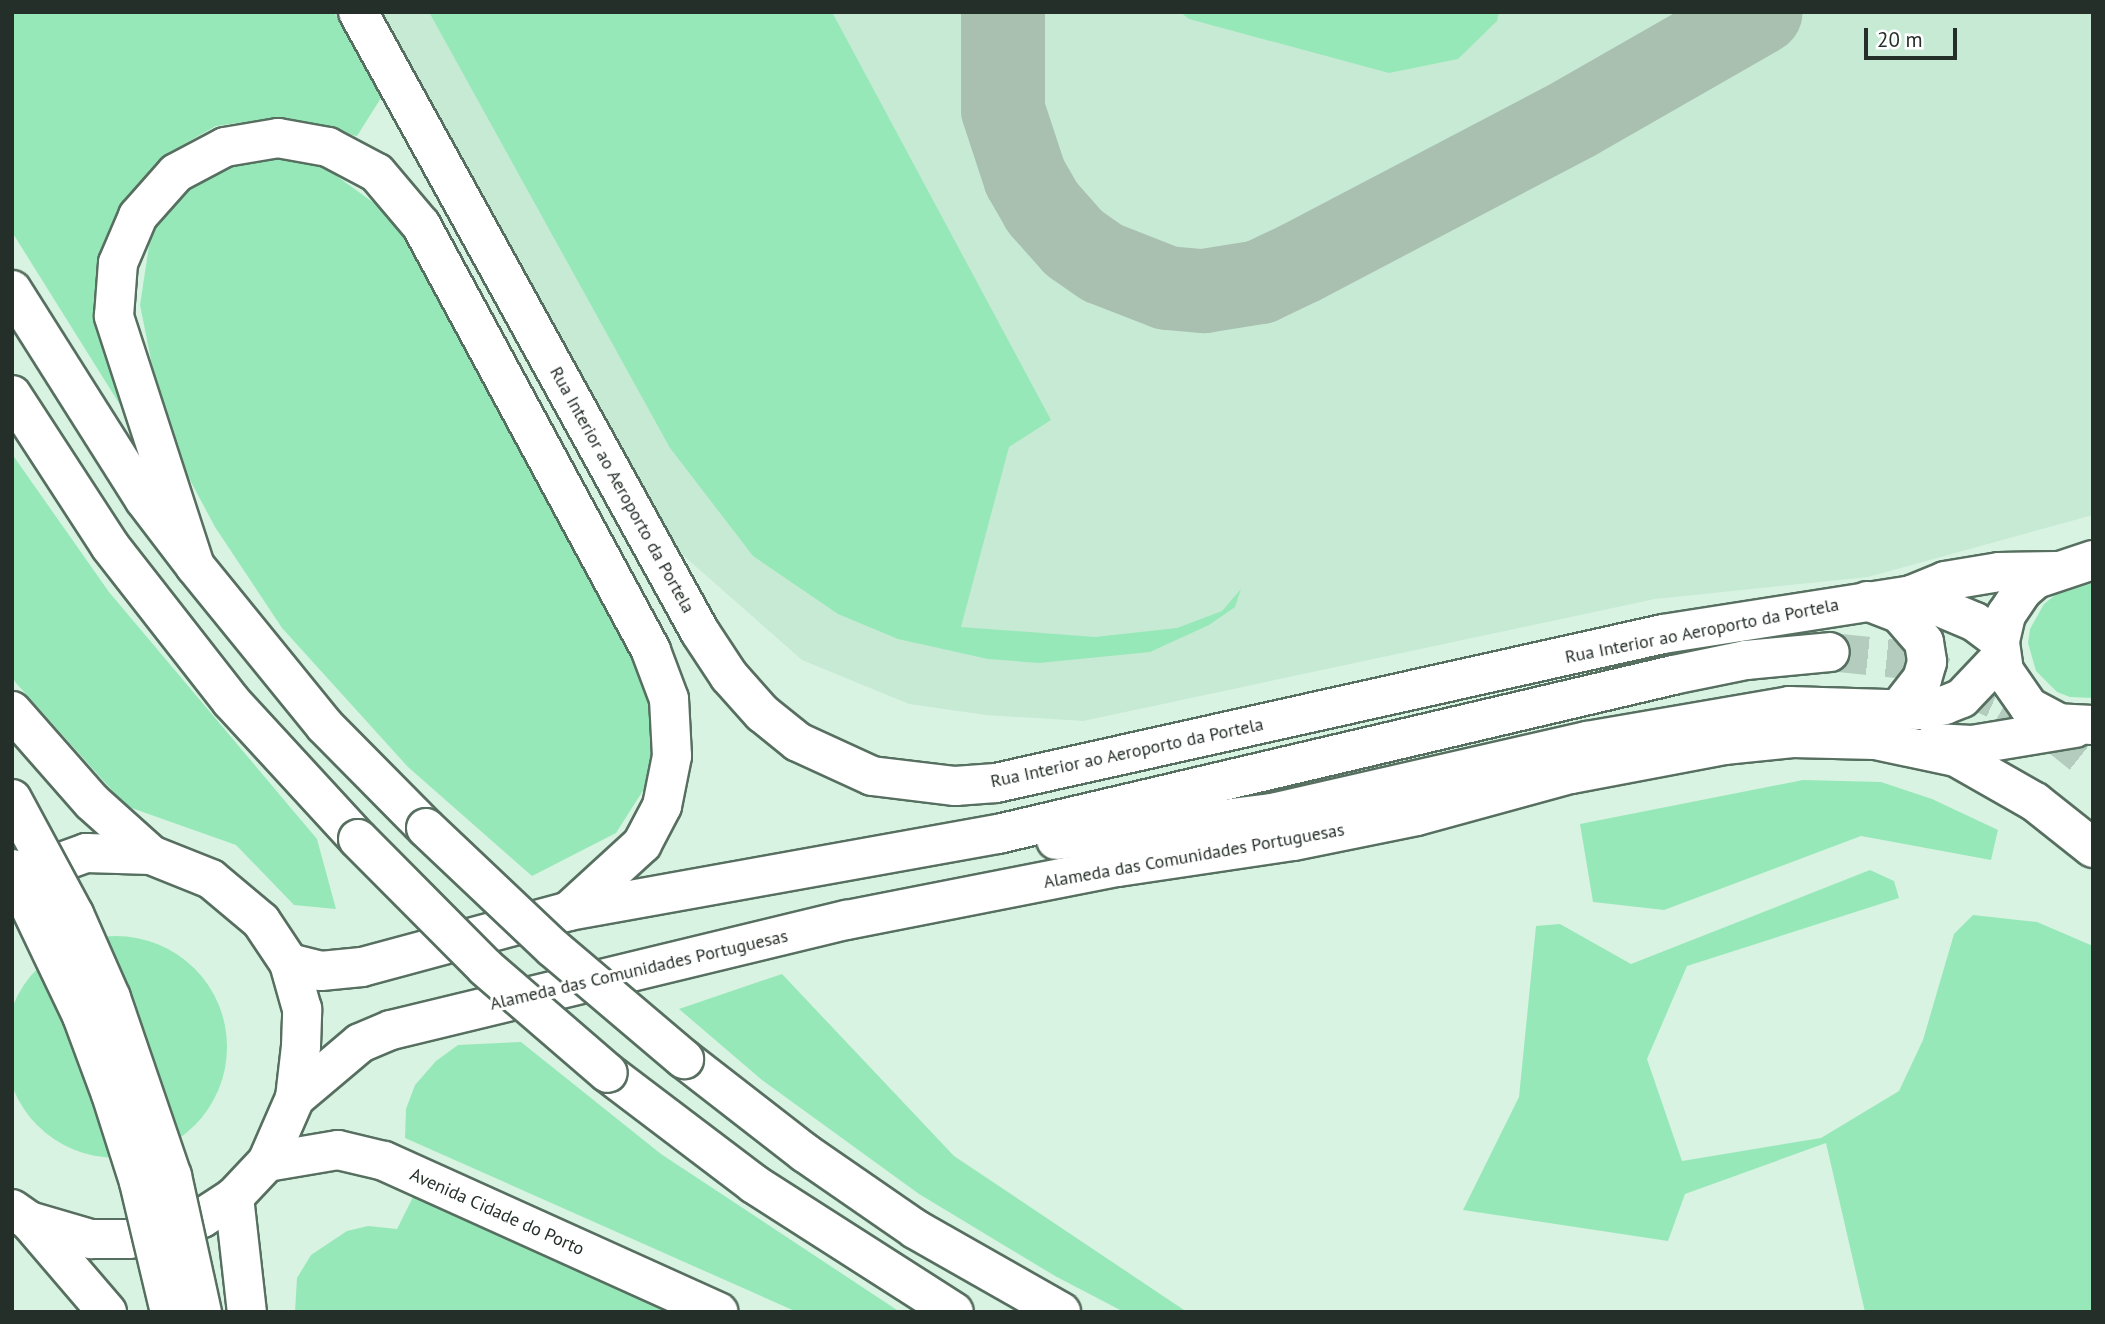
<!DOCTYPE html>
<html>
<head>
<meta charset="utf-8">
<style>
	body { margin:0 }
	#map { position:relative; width:2105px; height:1324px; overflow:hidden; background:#d8f3e2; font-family:"PT Sans",sans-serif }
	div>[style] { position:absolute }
	.built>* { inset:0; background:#c7ead4 }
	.green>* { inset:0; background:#97e8b9 }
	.round { border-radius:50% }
	.taxiway>* { height:84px; margin:-42px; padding:0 42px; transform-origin:42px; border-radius:42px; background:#a9c0b1 }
	.major-tunnel>* { height:38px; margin-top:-19px; transform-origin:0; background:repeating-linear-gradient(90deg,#b4ccbd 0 38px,transparent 0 57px) }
	.roads { filter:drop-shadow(2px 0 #576f60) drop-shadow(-2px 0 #576f60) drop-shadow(0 2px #576f60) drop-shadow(0 -2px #576f60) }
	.minor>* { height:38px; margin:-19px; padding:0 19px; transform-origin:19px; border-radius:19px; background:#fff }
	.major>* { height:38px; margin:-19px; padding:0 19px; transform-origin:19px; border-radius:19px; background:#fff }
	.highway>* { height:38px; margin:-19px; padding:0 19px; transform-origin:19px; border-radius:19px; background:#fff }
	.bridges { filter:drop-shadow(2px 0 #576f60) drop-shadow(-2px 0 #576f60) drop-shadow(0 2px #576f60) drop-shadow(0 -2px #576f60) }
	.highway-bridge>* { height:38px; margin:-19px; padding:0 19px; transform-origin:19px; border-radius:19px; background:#fff }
	span { translate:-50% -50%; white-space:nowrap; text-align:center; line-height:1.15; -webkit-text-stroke:6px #fff; paint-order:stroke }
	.street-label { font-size:18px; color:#252f29 }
	.frame { position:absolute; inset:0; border:14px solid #252f29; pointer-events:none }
	.scale { position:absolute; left:1864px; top:28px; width:93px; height:32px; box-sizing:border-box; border:4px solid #252f29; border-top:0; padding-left:9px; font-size:21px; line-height:24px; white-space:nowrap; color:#252f29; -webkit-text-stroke:5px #fff; paint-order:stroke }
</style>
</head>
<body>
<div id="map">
	<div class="built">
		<div style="clip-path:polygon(379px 12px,2093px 12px,2093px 515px,1868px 577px,1655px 599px,1083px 721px,986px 715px,909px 704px,802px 660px,676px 549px)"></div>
	</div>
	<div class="green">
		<div style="clip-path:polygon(12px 12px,334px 12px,381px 98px,357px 136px,274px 118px,216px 126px,163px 156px,123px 209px,137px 432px,12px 232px)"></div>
		<div style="clip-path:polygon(429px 12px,832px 12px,1051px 420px,1009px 447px,961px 627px,1095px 637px,1177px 628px,1222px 611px,1241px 589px,1235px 607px,1209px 625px,1150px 652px,1039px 663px,988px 659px,898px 639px,838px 614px,753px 556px,670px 448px)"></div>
		<div style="clip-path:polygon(1180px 12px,1499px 12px,1497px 21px,1458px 59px,1389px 73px,1189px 19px)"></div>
		<div style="clip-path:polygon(272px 157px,320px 164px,374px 203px,416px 250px,632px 648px,652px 715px,651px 778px,616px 833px,532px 876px,408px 767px,282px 628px,215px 527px,166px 435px,140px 305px,152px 226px,195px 177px)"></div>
		<div style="clip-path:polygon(12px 454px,109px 592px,317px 839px,336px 909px,294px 905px,236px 845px,126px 806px,16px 683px,12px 677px)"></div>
		<div style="clip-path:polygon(2093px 583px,2093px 698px,2070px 697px,2057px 692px,2036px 671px,2028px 643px,2030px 629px,2044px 604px,2055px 595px)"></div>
		<div style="clip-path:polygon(1803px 780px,1881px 782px,1932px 799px,1998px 830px,1991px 860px,1861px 836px,1664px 910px,1593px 902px,1580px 824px)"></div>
		<div style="clip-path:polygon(1870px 870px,1894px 881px,1899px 898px,1687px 966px,1647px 1059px,1682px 1161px,1821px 1138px,1899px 1091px,1923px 1040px,1954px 934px,1973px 915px,2037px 922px,2093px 946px,2093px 1312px,1865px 1312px,1826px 1143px,1685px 1194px,1668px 1241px,1463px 1210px,1519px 1097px,1536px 926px,1560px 924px,1631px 964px)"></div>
		<div class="round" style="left:5px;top:936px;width:222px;height:222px"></div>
		<div style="clip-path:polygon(782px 974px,954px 1156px,1187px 1312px,1124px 1312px,1055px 1276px,919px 1194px,762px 1080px,679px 1009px)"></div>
		<div style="clip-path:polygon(521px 1042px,661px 1154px,900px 1312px,797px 1312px,405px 1138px,406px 1109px,415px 1085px,436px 1061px,458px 1045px)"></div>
		<div style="clip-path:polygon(413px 1197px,675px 1312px,295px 1312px,297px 1278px,311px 1255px,347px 1231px,368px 1226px,397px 1229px)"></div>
	</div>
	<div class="taxiway">
		<div style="left:1003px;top:12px;width:98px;rotate:90deg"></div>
		<div style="left:1003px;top:110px;width:71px;rotate:71.8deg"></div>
		<div style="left:1025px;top:177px;width:34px;rotate:60deg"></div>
		<div style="left:1042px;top:207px;width:48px;rotate:48.4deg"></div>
		<div style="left:1074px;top:243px;width:35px;rotate:35deg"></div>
		<div style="left:1103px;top:263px;width:69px;rotate:21.3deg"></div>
		<div style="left:1167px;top:288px;width:37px;rotate:5deg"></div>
		<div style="left:1204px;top:291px;width:57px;rotate:-9.1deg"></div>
		<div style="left:1260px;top:282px;width:44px;rotate:-25.4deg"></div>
		<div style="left:1300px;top:263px;width:310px;rotate:-27.7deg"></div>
		<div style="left:1574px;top:119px;width:215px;rotate:-29.8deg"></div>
	</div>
	<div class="major-tunnel">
		<div style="left:1830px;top:652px;width:78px;rotate:5.9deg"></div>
		<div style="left:1908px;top:660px;width:107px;rotate:24.4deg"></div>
		<div style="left:2005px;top:704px;width:54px;rotate:29.9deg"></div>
		<div style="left:2052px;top:731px;width:53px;rotate:38.8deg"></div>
	</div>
	<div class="roads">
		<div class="minor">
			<div style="left:358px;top:12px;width:708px;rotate:61.12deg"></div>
			<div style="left:700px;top:632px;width:53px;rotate:56.6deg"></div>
			<div style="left:729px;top:676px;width:50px;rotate:48.3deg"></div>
			<div style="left:762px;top:713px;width:46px;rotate:38.9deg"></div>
			<div style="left:798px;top:742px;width:81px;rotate:24.7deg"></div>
			<div style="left:872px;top:776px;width:84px;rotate:6.9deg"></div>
			<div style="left:955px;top:786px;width:41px;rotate:-4.2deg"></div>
			<div style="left:996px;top:783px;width:683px;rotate:-12.59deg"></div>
			<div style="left:1663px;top:634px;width:251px;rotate:-8.9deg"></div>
			<div style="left:1911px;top:595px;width:37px;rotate:-22deg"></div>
			<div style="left:1945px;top:581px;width:55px;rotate:-9.5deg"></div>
			<div style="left:1999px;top:572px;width:57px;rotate:-1deg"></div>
			<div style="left:1911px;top:595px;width:69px;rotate:22.9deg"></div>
			<div style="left:1975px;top:622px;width:31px;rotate:37deg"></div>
			<div style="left:267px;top:1162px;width:72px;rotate:-9.6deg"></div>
			<div style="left:338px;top:1150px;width:47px;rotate:13.4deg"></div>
			<div style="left:384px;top:1161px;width:367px;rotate:24.3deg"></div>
		</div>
		<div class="major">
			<div style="left:1867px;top:601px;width:34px;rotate:21deg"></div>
			<div style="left:1899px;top:613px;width:38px;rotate:49deg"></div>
			<div style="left:1924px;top:642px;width:20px;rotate:81deg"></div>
			<div style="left:1927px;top:662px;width:18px;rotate:106deg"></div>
			<div style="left:1922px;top:679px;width:39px;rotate:128deg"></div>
			<div style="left:2092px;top:725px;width:33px;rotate:-177deg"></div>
			<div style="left:2059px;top:723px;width:34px;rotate:-152deg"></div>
			<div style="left:2029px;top:707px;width:44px;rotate:-124.8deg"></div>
			<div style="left:2004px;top:671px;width:30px;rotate:-98deg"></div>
			<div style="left:2000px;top:641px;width:27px;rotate:-77deg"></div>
			<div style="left:2006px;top:615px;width:29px;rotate:-56deg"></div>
			<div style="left:2022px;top:591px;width:18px;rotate:-41deg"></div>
			<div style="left:2036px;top:579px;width:60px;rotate:-18.4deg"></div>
			<div style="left:1934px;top:743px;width:38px;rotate:3deg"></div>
			<div style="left:1972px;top:745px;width:104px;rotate:-9.4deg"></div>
			<div style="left:1056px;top:840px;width:218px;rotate:-7.1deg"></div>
			<div style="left:1272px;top:813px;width:323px;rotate:-12.9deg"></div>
			<div style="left:1587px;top:741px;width:205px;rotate:-9.8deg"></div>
			<div style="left:1789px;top:706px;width:130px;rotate:1.8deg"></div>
			<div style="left:1919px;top:710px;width:26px;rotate:-11deg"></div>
			<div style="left:1945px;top:705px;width:18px;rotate:-22deg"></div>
			<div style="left:1962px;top:698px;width:55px;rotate:-46.5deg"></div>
			<div style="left:289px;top:963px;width:33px;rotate:14deg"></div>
			<div style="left:321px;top:971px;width:41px;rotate:-5.6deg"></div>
			<div style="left:362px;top:967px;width:214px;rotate:-15.1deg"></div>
			<div style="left:569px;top:911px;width:436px;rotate:-10.2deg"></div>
			<div style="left:998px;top:834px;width:693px;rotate:-13.25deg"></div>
			<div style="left:1673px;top:675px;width:75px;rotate:-11.6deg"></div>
			<div style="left:1746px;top:660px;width:84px;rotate:-5.4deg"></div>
			<div style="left:295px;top:1098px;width:85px;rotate:-40.2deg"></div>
			<div style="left:360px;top:1043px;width:34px;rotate:-23deg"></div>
			<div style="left:391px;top:1030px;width:469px;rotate:-13.6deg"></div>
			<div style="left:847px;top:920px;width:276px;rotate:-11.1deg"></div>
			<div style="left:1118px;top:867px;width:177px;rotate:-8.5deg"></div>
			<div style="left:1293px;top:841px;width:126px;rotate:-11.4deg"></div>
			<div style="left:1417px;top:816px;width:160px;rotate:-15.3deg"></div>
			<div style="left:1571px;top:774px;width:156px;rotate:-10.7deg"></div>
			<div style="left:1724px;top:745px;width:69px;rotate:-5.8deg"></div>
			<div style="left:1793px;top:738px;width:82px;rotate:1.4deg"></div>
			<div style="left:1875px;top:740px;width:83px;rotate:11.9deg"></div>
			<div style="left:1956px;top:757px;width:91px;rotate:29.7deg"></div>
			<div style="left:2035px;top:802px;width:74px;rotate:38.4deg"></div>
			<div style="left:234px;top:1197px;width:116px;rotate:83.6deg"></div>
			<div style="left:12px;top:1209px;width:21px;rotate:35deg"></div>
			<div style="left:29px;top:1221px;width:65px;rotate:16.2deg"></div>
			<div style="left:91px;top:1239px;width:38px"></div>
			<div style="left:129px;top:1239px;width:39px;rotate:-10deg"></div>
			<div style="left:167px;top:1232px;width:38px;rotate:-22deg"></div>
			<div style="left:202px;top:1218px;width:38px;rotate:-33deg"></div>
			<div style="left:234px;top:1197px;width:48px;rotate:-46.7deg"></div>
			<div style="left:267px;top:1162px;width:70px;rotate:-66.4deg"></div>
			<div style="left:295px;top:1098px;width:52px;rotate:-83.4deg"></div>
			<div style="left:301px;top:1046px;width:37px;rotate:-88deg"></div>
			<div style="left:302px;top:1009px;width:48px;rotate:-105.8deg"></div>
			<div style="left:289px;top:963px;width:50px;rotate:-123.7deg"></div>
			<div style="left:261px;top:921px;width:65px;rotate:-140deg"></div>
			<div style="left:211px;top:879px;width:65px;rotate:-158.2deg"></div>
			<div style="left:151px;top:855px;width:65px;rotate:-178.2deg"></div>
			<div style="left:86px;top:853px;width:73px;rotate:160.1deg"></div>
			<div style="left:29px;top:1221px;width:120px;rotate:49.4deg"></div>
		</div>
		<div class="highway">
			<div style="left:12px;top:290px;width:247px;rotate:57.7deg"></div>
			<div style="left:144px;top:499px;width:84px;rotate:52.7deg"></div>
			<div style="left:195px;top:566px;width:206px;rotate:50.9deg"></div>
			<div style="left:325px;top:726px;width:144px;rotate:45.3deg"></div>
			<div style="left:12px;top:395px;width:180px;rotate:57deg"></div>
			<div style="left:110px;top:546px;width:197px;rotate:52deg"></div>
			<div style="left:231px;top:701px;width:188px;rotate:47.4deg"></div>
			<div style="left:195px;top:566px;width:263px;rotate:-108deg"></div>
			<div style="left:114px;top:316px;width:53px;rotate:-85.7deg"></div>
			<div style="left:118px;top:263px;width:51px;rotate:-66.9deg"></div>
			<div style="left:138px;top:216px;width:57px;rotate:-48.5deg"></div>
			<div style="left:176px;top:173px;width:55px;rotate:-28deg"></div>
			<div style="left:225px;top:147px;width:54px;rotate:-9.6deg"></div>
			<div style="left:278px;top:138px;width:51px;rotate:10.2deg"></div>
			<div style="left:328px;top:147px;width:55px;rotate:28deg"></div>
			<div style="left:377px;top:173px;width:68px;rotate:49.8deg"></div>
			<div style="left:421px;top:225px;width:484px;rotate:61.6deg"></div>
			<div style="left:651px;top:651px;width:51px;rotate:69.4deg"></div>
			<div style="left:669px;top:699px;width:57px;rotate:87deg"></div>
			<div style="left:672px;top:756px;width:51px;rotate:101.3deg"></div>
			<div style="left:662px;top:806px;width:43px;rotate:117.8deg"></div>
			<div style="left:642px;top:844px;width:99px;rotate:137.5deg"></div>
			<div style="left:12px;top:711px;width:121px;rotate:48.7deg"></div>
			<div style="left:92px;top:802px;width:79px;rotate:41.9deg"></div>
			<div style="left:684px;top:1059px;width:153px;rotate:37.8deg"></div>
			<div style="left:805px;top:1153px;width:134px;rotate:34.6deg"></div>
			<div style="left:915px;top:1229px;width:168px;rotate:29.6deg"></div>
			<div style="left:608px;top:1073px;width:183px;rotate:37.2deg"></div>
			<div style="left:754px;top:1184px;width:237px;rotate:32.6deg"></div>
		</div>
	</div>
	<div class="bridges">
		<div class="highway-bridge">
			<div style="left:12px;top:799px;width:131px;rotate:61.7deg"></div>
			<div style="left:74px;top:914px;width:92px;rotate:66.2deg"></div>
			<div style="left:111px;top:998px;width:188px;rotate:71.1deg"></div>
			<div style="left:172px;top:1176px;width:139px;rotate:77.6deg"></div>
			<div style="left:426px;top:828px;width:175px;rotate:43.4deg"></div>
			<div style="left:553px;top:948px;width:172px;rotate:40.3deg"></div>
			<div style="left:358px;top:839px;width:180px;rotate:45.2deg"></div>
			<div style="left:485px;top:967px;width:162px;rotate:40.8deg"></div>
			<div style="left:12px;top:869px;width:163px;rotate:64.5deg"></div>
			<div style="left:82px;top:1016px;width:83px;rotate:69.6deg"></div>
			<div style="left:111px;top:1094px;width:92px;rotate:72.3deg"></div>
			<div style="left:139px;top:1182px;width:134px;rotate:76.6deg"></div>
		</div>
	</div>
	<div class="street-label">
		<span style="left:622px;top:490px;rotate:61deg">Rua Interior ao Aeroporto da Portela</span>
		<span style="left:1702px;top:631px;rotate:-11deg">Rua Interior ao Aeroporto da Portela</span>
		<span style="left:1127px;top:753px;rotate:-12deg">Rua Interior ao Aeroporto da Portela</span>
		<span style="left:1194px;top:856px;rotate:-10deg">Alameda das Comunidades Portuguesas</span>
		<span style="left:639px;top:970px;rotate:-13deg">Alameda das Comunidades Portuguesas</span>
		<span style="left:497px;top:1212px;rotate:24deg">Avenida Cidade do Porto</span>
	</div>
	<div class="frame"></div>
	<div class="scale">20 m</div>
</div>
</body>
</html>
